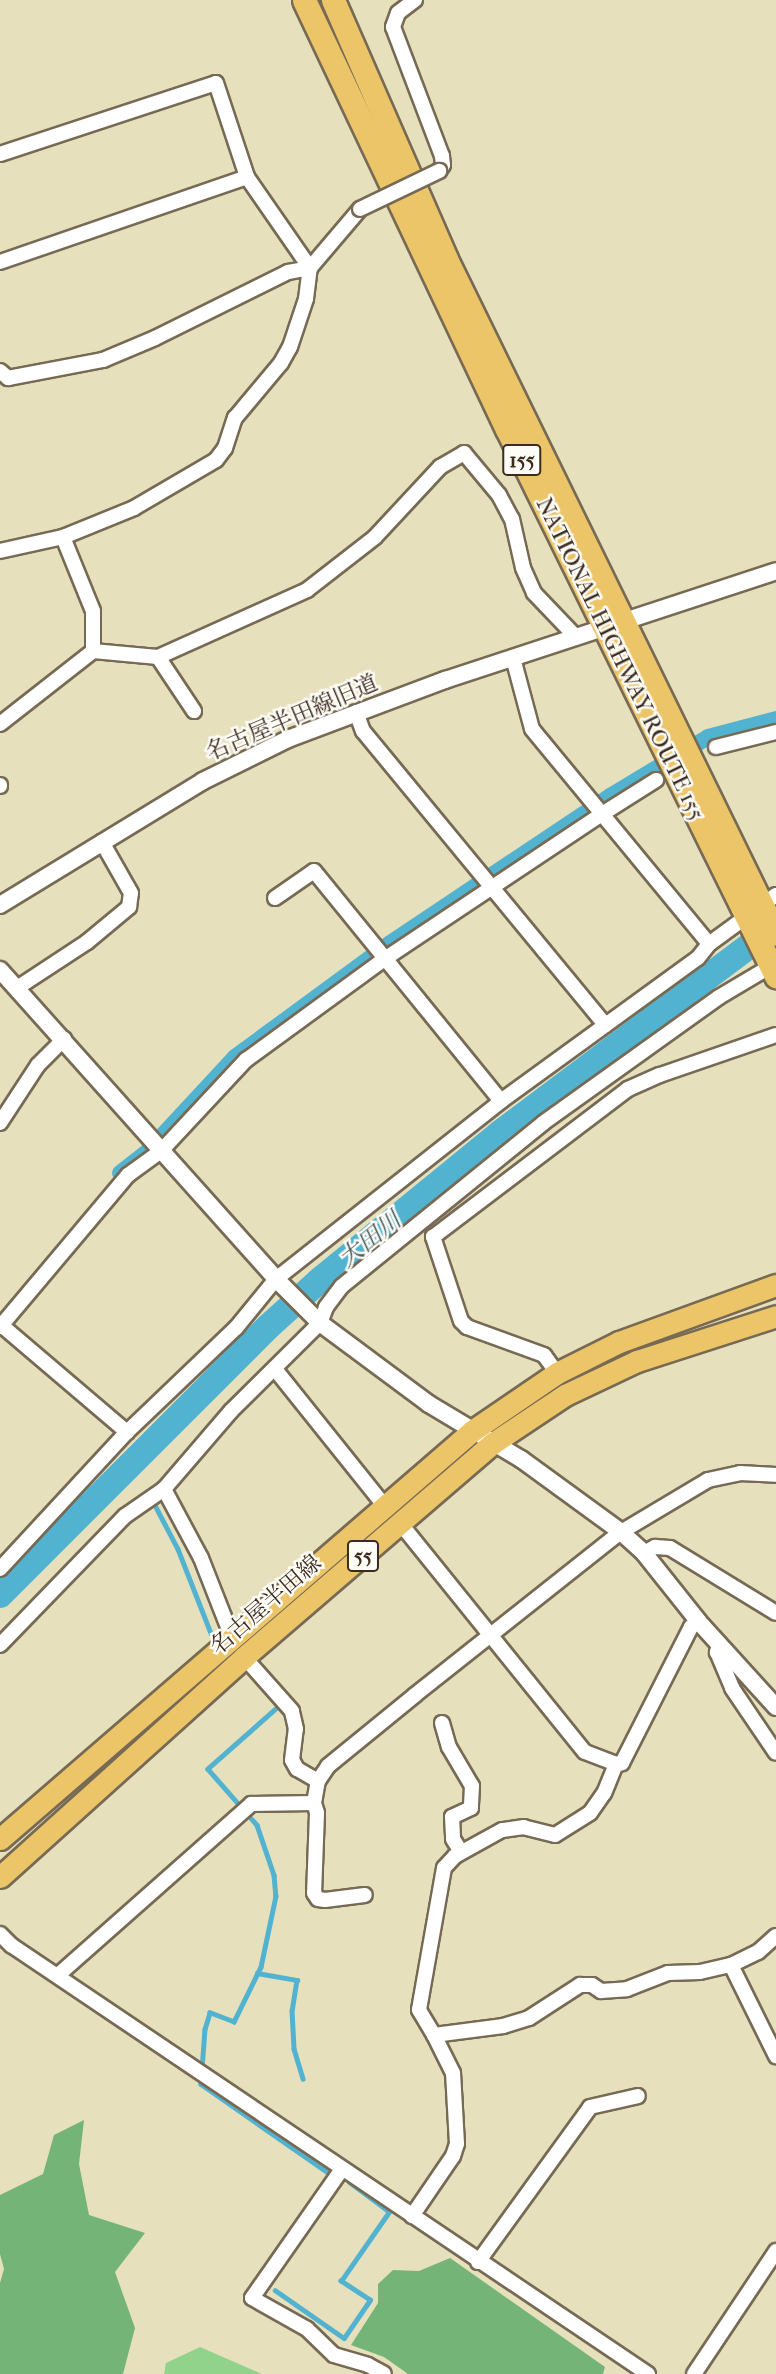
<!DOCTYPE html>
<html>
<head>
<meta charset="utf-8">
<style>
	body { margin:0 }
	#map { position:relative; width:776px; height:2374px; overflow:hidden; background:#e7e0bc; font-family:"IM FELL French Canon","Noto Serif JP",serif }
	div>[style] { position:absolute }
	.green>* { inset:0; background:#91d38b }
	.forest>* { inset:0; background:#74b577 }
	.stream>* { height:4.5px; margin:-2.25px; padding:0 2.25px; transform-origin:2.25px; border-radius:2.25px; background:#52b3d1 }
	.canal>* { height:16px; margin:-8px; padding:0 8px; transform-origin:8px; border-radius:8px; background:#52b3d1 }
	.river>* { height:26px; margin:-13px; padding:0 13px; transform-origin:13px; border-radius:13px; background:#52b3d1 }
	.roads { filter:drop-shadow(2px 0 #776a55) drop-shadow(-2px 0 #776a55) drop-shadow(0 2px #776a55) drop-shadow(0 -2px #776a55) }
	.minor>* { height:14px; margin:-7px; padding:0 7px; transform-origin:7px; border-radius:7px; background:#fff }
	.tertiary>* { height:16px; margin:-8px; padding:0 8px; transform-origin:8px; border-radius:8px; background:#fff }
	.primary>* { height:21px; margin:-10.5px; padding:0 10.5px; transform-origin:10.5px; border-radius:10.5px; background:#edc569 }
	.trunk>* { height:23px; margin:-11.5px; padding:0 11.5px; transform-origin:11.5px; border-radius:11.5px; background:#edc569 }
	.bridges { filter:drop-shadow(2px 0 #776a55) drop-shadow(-2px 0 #776a55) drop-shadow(0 2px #776a55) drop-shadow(0 -2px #776a55) }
	.minor-bridge>* { height:14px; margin:-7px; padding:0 7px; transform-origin:7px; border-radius:7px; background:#fff }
	span { translate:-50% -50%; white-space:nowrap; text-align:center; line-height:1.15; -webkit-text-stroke:5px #fdfcf7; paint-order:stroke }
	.shield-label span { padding:2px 5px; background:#fdfcf7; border:2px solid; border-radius:5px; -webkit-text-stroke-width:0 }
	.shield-label { font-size:21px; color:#3b2a1e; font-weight:700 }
	.street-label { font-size:23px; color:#3b2a1e }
	.water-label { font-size:24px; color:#435a5d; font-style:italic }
</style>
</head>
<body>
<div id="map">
	<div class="green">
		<div style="clip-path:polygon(200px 2347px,262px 2374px,164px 2374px,166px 2363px)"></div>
	</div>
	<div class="forest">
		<div style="clip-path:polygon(84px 2120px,79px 2164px,89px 2215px,145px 2233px,115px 2272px,135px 2328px,123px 2374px,0 2374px,0 2283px,4px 2269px,0 2254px,0 2195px,43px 2174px,54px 2135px)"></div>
		<div style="clip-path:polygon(450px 2258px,605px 2367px,603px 2374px,408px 2374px,384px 2357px,351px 2345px,378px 2303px,378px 2284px,393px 2270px,419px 2271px)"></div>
	</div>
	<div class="stream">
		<div style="left:156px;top:1507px;width:47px;rotate:62.4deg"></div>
		<div style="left:178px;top:1549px;width:90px;rotate:68.6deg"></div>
		<div style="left:279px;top:1706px;width:95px;rotate:138.4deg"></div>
		<div style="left:208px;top:1769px;width:74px;rotate:48.8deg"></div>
		<div style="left:257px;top:1825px;width:53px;rotate:71.2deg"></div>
		<div style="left:274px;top:1875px;width:21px;rotate:85deg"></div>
		<div style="left:276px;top:1896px;width:73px;rotate:101.9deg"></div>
		<div style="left:261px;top:1967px;width:61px;rotate:116.1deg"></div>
		<div style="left:234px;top:2022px;width:26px;rotate:-159deg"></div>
		<div style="left:210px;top:2013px;width:17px;rotate:107deg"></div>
		<div style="left:205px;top:2029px;width:55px;rotate:94.2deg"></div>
		<div style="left:201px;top:2084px;width:157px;rotate:34.9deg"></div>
		<div style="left:257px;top:1973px;width:41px;rotate:9.9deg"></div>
		<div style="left:297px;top:1980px;width:30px;rotate:99deg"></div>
		<div style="left:292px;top:2010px;width:39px;rotate:87deg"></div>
		<div style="left:294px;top:2049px;width:31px;rotate:73deg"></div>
		<div style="left:275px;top:2290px;width:84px;rotate:34.8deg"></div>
		<div style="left:344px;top:2338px;width:46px;rotate:-55.6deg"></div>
		<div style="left:370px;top:2300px;width:35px;rotate:-147deg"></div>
		<div style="left:341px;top:2281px;width:84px;rotate:-55.2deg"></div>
		<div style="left:389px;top:2212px;width:49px;rotate:-143.4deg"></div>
	</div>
	<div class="canal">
		<div style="left:120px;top:1173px;width:34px;rotate:-38deg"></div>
		<div style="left:147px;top:1152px;width:129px;rotate:-47.2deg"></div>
		<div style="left:235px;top:1057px;width:191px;rotate:-36.3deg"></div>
		<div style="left:389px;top:944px;width:266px;rotate:-33.8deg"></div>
		<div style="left:610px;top:796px;width:114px;rotate:-31deg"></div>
		<div style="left:708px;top:737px;width:70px;rotate:-14.8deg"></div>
	</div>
	<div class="river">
		<div style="left:0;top:1595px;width:380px;rotate:-45deg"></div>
		<div style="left:269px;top:1326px;width:70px;rotate:-42.1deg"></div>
		<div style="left:321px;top:1279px;width:231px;rotate:-39.2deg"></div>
		<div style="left:500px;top:1133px;width:345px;rotate:-36.9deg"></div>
	</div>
	<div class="roads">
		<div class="minor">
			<div style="left:415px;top:0;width:21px;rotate:143deg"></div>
			<div style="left:398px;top:13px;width:15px;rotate:110deg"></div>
			<div style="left:393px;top:27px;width:138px;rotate:69.2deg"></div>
			<div style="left:442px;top:156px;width:9px;rotate:84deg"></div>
			<div style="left:443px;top:165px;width:7px;rotate:124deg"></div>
			<div style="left:0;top:154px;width:227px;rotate:-18.2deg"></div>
			<div style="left:216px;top:83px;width:99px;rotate:71.7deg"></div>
			<div style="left:247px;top:177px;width:111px;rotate:55.3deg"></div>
			<div style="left:0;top:262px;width:261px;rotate:-19deg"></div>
			<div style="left:0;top:371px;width:11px;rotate:41deg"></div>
			<div style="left:8px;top:378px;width:97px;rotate:-10.7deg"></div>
			<div style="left:103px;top:360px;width:56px;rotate:-22.9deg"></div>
			<div style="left:155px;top:338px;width:148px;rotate:-26.4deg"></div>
			<div style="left:288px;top:272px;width:22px;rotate:-10deg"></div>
			<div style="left:0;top:551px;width:65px;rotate:-12.5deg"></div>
			<div style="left:93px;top:651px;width:40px;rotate:-90deg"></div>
			<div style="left:93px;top:611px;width:80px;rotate:-112.1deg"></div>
			<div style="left:63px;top:537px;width:77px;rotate:-22.2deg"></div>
			<div style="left:134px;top:508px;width:95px;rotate:-30.3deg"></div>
			<div style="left:216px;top:460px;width:15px;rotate:-53deg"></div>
			<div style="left:225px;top:448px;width:32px;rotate:-72deg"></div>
			<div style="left:235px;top:418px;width:72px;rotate:-50.1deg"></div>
			<div style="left:281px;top:363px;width:18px;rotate:-61deg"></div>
			<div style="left:290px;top:347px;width:51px;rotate:-71.6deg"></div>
			<div style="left:306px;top:299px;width:31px;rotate:-83deg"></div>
			<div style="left:310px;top:268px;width:77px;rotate:-49.7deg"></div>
			<div style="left:158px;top:657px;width:65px;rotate:56.3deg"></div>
			<div style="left:513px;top:658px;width:73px;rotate:75deg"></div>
			<div style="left:532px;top:729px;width:110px;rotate:50.5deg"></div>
			<div style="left:602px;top:814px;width:64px;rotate:-32.2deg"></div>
			<div style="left:356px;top:712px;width:20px;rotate:70deg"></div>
			<div style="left:363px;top:731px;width:381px;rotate:50.5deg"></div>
			<div style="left:0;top:724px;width:118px;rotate:-38.1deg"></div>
			<div style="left:93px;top:651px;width:65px;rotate:5.3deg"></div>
			<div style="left:158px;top:657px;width:163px;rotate:-24.2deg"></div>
			<div style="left:307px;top:590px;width:86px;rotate:-37.9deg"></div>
			<div style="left:375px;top:537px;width:96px;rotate:-47.1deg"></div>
			<div style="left:440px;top:467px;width:28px;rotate:-30deg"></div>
			<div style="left:464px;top:453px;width:55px;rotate:50.2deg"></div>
			<div style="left:499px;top:495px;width:27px;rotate:62deg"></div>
			<div style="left:512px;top:519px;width:50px;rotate:77.3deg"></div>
			<div style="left:523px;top:568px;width:27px;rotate:66deg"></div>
			<div style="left:534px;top:593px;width:61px;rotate:46.3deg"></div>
			<div style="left:716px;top:747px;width:62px;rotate:-14deg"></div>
			<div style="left:0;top:785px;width:1px;rotate:90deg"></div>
			<div style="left:275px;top:898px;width:47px;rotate:-34.7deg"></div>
			<div style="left:314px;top:871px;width:296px;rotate:50.9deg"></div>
			<div style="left:17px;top:988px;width:84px;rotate:-33.3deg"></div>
			<div style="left:87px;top:942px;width:55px;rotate:-39.8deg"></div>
			<div style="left:129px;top:907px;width:14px;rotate:-82deg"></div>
			<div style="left:131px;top:893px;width:59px;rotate:-119.6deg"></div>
			<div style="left:0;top:1123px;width:69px;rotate:-56.8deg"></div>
			<div style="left:38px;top:1065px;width:37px;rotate:-45deg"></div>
			<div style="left:0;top:1324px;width:167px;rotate:40.4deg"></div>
			<div style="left:0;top:1327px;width:199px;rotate:-49.9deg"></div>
			<div style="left:128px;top:1175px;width:41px;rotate:-36deg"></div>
			<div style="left:161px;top:1151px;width:125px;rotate:-47deg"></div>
			<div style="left:246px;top:1060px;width:173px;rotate:-36.1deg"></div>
			<div style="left:386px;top:958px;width:260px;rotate:-33.7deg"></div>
			<div style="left:602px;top:814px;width:168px;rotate:50.5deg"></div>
			<div style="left:275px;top:1369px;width:174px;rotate:51.3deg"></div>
			<div style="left:557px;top:1373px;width:22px;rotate:-126deg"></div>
			<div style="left:544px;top:1355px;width:82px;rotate:-160deg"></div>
			<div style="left:467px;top:1327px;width:8px;rotate:-135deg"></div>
			<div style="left:461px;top:1321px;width:89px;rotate:-108.4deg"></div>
			<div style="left:433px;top:1237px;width:245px;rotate:-37.2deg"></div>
			<div style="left:628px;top:1089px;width:35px;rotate:-24deg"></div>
			<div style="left:660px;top:1075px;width:123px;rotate:-19deg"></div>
			<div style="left:164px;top:1489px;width:78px;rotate:61.8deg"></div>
			<div style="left:201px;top:1558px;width:85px;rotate:68.6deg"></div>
			<div style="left:400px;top:1523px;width:294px;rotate:51.1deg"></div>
			<div style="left:585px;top:1752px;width:33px;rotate:21deg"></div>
			<div style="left:644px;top:1553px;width:13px;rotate:-29deg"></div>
			<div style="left:655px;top:1547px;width:15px;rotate:4deg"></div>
			<div style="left:670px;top:1548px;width:124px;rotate:31.5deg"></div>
			<div style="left:0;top:1569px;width:187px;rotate:-47.2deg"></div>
			<div style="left:127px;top:1432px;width:151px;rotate:-43.7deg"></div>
			<div style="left:236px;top:1328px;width:63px;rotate:-50.8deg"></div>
			<div style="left:276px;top:1279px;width:287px;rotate:-38.3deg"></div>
			<div style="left:501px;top:1101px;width:243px;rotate:-36deg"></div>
			<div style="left:698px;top:958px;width:18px;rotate:-52deg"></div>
			<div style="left:709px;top:944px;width:83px;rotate:-36.2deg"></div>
			<div style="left:698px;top:1621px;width:9px;rotate:139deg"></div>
			<div style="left:691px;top:1627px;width:153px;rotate:116.9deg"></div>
			<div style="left:622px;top:1763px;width:6px;rotate:171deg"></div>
			<div style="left:616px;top:1764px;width:31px;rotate:112deg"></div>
			<div style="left:604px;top:1793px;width:24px;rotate:125deg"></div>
			<div style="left:590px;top:1813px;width:41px;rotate:147.8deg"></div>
			<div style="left:555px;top:1835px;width:32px;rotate:-166deg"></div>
			<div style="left:524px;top:1827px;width:22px;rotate:172deg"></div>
			<div style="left:502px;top:1830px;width:54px;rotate:151deg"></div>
			<div style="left:455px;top:1856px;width:16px;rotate:133deg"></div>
			<div style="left:444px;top:1868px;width:144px;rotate:100deg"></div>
			<div style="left:419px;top:2010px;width:29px;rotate:59deg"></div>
			<div style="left:434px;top:2035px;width:70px;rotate:-7.4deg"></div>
			<div style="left:503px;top:2026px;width:27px;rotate:-17deg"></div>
			<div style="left:529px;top:2018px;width:61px;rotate:-32.9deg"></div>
			<div style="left:580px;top:1985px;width:12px"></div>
			<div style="left:592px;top:1985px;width:11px;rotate:34deg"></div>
			<div style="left:601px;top:1991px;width:26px;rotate:-4deg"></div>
			<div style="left:627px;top:1989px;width:44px;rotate:-21.3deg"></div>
			<div style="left:668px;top:1973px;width:32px;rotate:-2deg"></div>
			<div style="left:700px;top:1972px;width:32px;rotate:-13deg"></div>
			<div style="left:731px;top:1965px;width:30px;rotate:-26deg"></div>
			<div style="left:758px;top:1952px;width:24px;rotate:-42deg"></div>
			<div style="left:720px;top:1644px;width:9px;rotate:111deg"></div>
			<div style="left:717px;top:1652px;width:39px;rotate:67deg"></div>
			<div style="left:732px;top:1688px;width:78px;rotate:55.9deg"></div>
			<div style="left:0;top:1645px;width:180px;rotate:-45.9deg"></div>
			<div style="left:125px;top:1516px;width:47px;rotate:-34.7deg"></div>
			<div style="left:164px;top:1489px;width:103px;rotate:-49.3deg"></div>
			<div style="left:231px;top:1411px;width:125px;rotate:-44.7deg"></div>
			<div style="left:320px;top:1323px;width:17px;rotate:-69deg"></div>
			<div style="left:326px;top:1307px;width:26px;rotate:-53deg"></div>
			<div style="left:342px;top:1286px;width:259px;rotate:-39deg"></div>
			<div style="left:543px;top:1123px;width:216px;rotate:-35.6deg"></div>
			<div style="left:719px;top:997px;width:66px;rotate:-30.8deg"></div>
			<div style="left:442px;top:1723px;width:25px;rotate:74deg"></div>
			<div style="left:449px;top:1747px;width:45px;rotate:59.5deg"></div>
			<div style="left:472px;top:1786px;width:22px;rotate:93deg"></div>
			<div style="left:471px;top:1808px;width:21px;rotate:155deg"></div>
			<div style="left:452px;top:1817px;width:22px;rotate:87deg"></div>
			<div style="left:453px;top:1839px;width:15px;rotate:58deg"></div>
			<div style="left:318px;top:1781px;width:18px;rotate:-56deg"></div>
			<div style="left:328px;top:1766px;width:112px;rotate:-39.2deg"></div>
			<div style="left:415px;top:1695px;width:263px;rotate:-38.4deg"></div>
			<div style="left:621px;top:1532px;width:101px;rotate:-30.9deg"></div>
			<div style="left:708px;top:1480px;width:33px;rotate:-12deg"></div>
			<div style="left:740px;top:1473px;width:36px;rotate:3deg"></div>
			<div style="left:314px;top:1803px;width:10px;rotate:73deg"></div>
			<div style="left:317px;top:1813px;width:80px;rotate:92.1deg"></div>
			<div style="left:314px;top:1893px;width:7px;rotate:56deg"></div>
			<div style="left:318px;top:1899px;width:7px;rotate:8deg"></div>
			<div style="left:325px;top:1900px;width:40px;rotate:-7.1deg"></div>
			<div style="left:0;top:1934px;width:16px;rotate:45deg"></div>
			<div style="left:11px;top:1945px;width:768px;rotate:33.96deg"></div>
			<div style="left:731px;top:1965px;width:102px;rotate:63.7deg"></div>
			<div style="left:58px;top:1975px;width:258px;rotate:-41.5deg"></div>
			<div style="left:251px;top:1804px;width:63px;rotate:-0.9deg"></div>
			<div style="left:314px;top:1803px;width:22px;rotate:-80deg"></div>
			<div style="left:318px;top:1781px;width:24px;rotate:-150deg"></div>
			<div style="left:297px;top:1769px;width:10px;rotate:-119deg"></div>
			<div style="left:292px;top:1760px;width:31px;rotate:-83deg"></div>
			<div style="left:296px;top:1729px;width:18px;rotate:-103deg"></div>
			<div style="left:292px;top:1711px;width:72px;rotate:-131.6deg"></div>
			<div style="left:342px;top:2169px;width:157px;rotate:124.9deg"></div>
			<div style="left:252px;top:2298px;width:63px;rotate:29.4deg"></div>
			<div style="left:307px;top:2329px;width:37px;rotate:44deg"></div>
			<div style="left:334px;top:2355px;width:35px;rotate:16deg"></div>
			<div style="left:368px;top:2365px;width:18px;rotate:29deg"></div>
			<div style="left:412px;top:2216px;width:73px;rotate:-55.7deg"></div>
			<div style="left:453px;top:2156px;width:13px;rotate:-72deg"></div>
			<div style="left:457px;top:2144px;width:71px;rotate:-93.2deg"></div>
			<div style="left:453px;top:2073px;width:42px;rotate:-116.6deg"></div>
			<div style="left:478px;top:2262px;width:191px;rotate:-54.1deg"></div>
			<div style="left:590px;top:2107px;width:49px;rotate:-12.9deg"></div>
			<div style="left:694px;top:2374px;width:148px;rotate:-56.3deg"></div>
		</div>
		<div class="tertiary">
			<div style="left:0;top:905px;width:238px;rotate:-31.4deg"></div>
			<div style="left:203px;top:781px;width:95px;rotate:-26.3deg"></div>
			<div style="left:288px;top:739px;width:168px;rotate:-20.6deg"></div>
			<div style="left:445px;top:680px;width:348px;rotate:-18.2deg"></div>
			<div style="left:0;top:970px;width:414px;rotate:48.2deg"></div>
			<div style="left:276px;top:1279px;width:62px;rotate:45deg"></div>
			<div style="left:320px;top:1323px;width:136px;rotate:36.6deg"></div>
			<div style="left:429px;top:1404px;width:107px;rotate:30.9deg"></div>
			<div style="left:521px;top:1459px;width:124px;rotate:36.1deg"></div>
			<div style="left:621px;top:1532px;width:31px;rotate:42deg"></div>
			<div style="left:644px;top:1553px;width:87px;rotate:51.5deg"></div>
			<div style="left:698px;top:1621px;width:116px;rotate:47.8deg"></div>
		</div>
		<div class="primary">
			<div style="left:0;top:1839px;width:624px;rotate:-40.84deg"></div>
			<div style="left:472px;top:1431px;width:103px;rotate:-34.3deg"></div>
			<div style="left:557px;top:1373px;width:69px;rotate:-26.6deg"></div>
			<div style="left:619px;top:1342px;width:167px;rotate:-20deg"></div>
			<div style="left:0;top:1877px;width:329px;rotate:-42deg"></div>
			<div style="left:244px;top:1657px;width:328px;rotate:-40.7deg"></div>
			<div style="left:493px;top:1443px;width:87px;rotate:-33.7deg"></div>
			<div style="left:565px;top:1395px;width:80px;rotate:-25.3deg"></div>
			<div style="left:637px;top:1361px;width:146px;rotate:-17.9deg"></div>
		</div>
		<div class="trunk">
			<div style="left:304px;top:0;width:475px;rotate:64.7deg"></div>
			<div style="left:507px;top:429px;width:610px;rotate:63.81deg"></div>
			<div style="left:333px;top:0;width:283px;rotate:66.4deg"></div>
			<div style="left:446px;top:259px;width:751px;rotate:63.95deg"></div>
		</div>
	</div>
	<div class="bridges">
		<div class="minor-bridge">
			<div style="left:360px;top:209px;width:88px;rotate:-25.7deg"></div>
		</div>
	</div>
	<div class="shield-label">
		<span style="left:522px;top:460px">155</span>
		<span style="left:363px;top:1556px">55</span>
	</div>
	<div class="street-label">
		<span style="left:620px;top:659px;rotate:64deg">NATIONAL HIGHWAY ROUTE 155</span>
		<span style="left:292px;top:718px;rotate:-23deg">名古屋半田線旧道</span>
		<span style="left:266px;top:1605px;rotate:-41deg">名古屋半田線</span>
	</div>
	<div class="water-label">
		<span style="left:370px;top:1240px;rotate:-39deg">大田川</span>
	</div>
</div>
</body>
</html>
